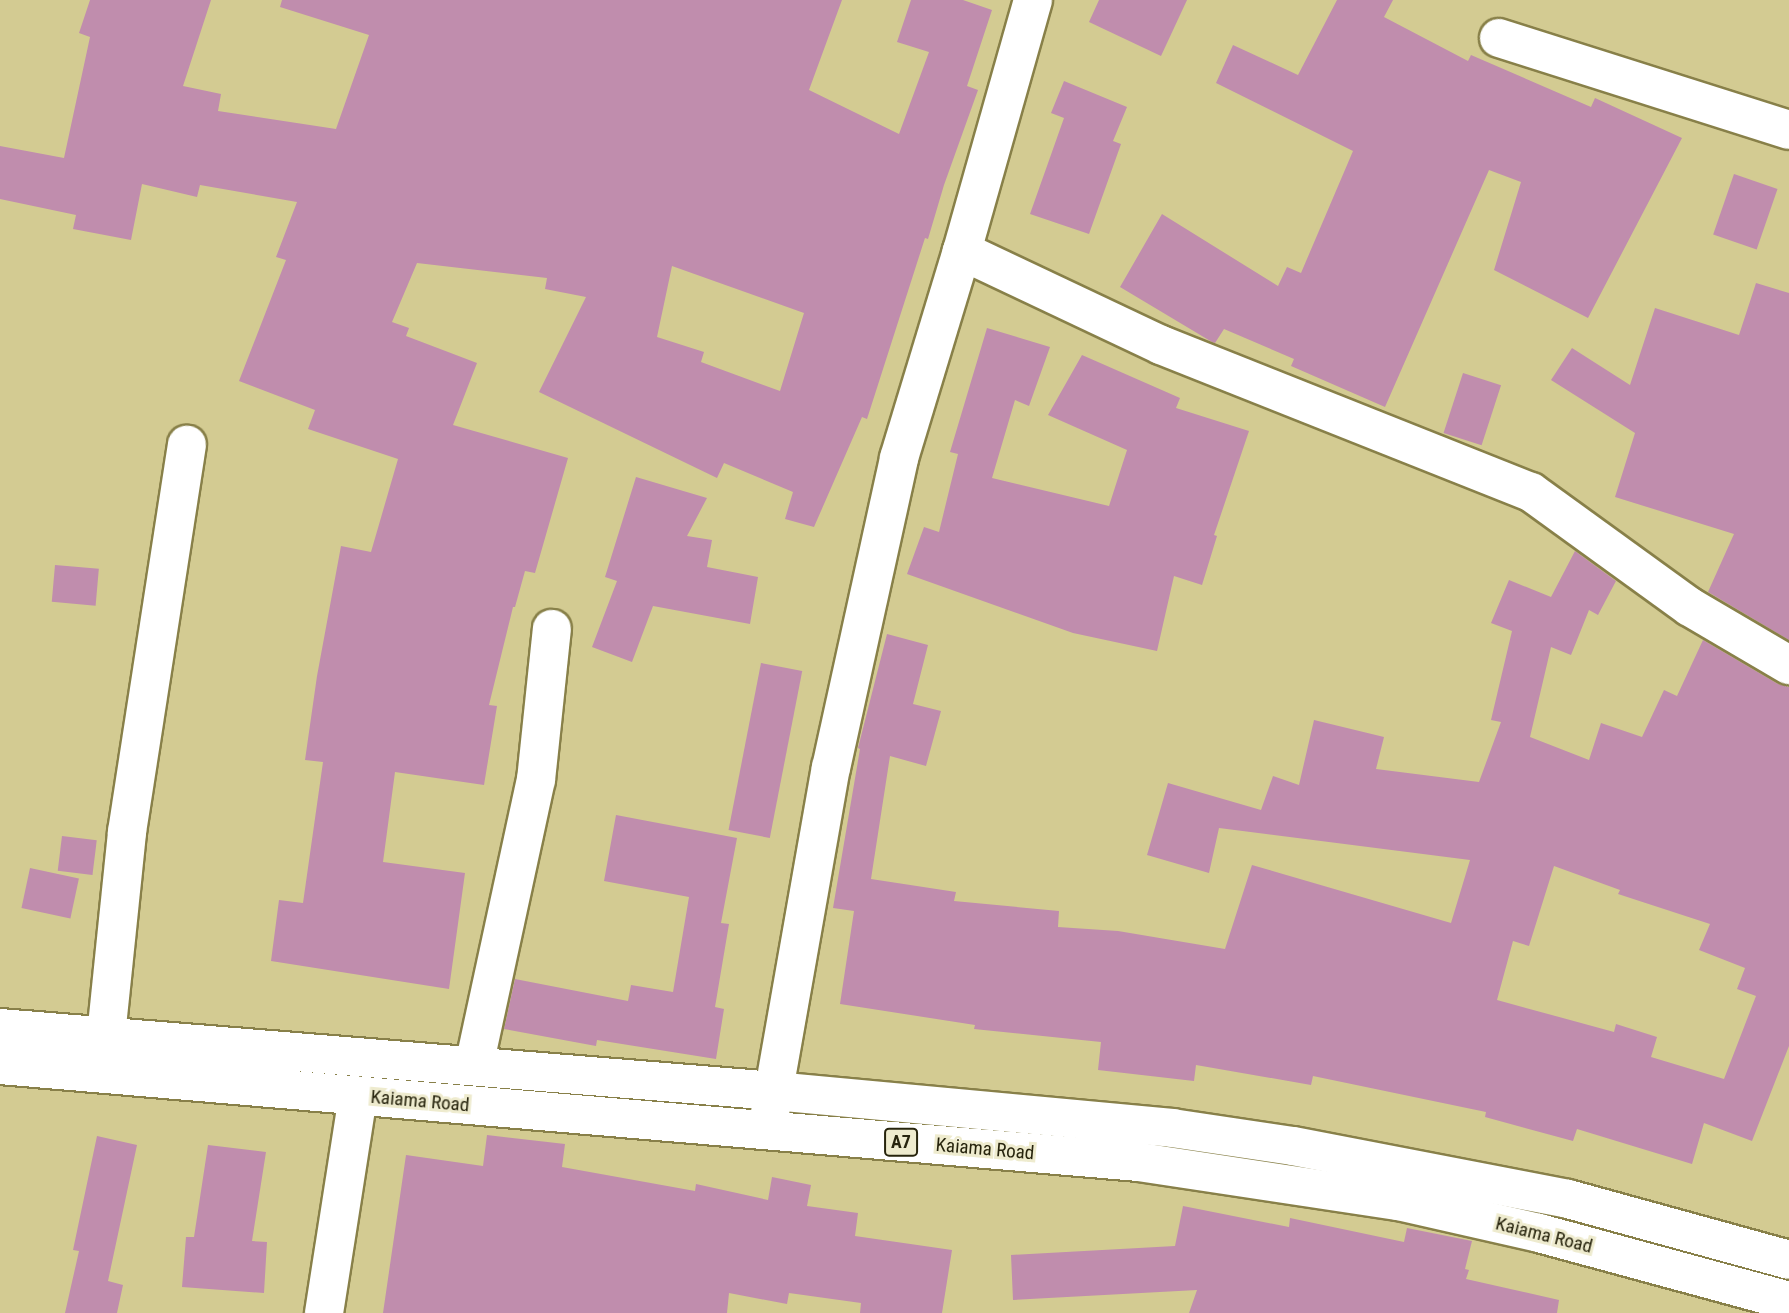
<!DOCTYPE html>
<html>
<head>
<meta charset="utf-8">
<style>
	body { margin:0 }
	#map { position:relative; width:1789px; height:1313px; overflow:hidden; background:#d3cb92; font-family:"Roboto Condensed",sans-serif }
	div>[style] { position:absolute }
	.building>* { inset:0; background:#c08dad; transform-origin:0 0 }
	.roads { filter:drop-shadow(2px 0 #888049) drop-shadow(-2px 0 #888049) drop-shadow(0 2px #888049) drop-shadow(0 -2px #888049) }
	.minor>* { height:38px; margin:-19px; padding:0 19px; transform-origin:19px; border-radius:19px; background:#fff }
	.highway>* { height:38px; margin:-19px; padding:0 19px; transform-origin:19px; border-radius:19px; background:#fff }
	span { translate:-50% -50%; white-space:nowrap; text-align:center; line-height:1.15; -webkit-text-stroke:6px #eeebce; paint-order:stroke }
	.shield-label span { padding:2px 5px; background:#eeebce; border:2px solid; border-radius:5px; -webkit-text-stroke-width:0 }
	.shield-label { font-size:18px; color:#27240d; font-weight:700 }
	.street-label { font-size:19px; color:#27240d }
</style>
</head>
<body>
<div id="map">
	<div class="building">
		<div style="clip-path:polygon(evenodd,90px 0,211px 0,183px 86px,221px 94px,218px 111px,336px 129px,369px 35px,280px 7px,282px 0,842px 0,809px 90px,899px 134px,929px 52px,897px 42px,911px 0,963px 0,992px 10px,967px 86px,978px 90px,944px 185px,928px 239px,925px 238px,867px 419px,862px 417px,814px 527px,785px 519px,793px 492px,724px 463px,717px 478px,539px 392px,586px 297px,545px 289px,547px 278px,417px 263px,392px 322px,409px 328px,406px 336px,477px 363px,453px 425px,568px 458px,535px 573px,525px 571px,515px 607px,513px 607px,489px 705px,497px 706px,484px 785px,395px 772px,383px 862px,465px 873px,449px 989px,271px 961px,279px 900px,303px 903px,323px 762px,305px 760px,317px 676px,341px 546px,371px 552px,398px 459px,308px 429px,315px 410px,239px 381px,286px 260px,276px 257px,297px 202px,200px 185px,197px 197px,142px 184px,131px 240px,73px 229px,76px 215px,0 199px,0 146px,64px 158px,90px 37px,79px 33px,90px 0,672px 266px,804px 313px,780px 391px,701px 362px,704px 352px,657px 337px,672px 266px)"></div>
		<div style="clip-path:polygon(1099px 0,1187px 0,1161px 56px,1089px 22px)"></div>
		<div style="clip-path:polygon(1337px 0,1393px 0,1384px 17px,1468px 61px,1471px 55px,1591px 107px,1595px 98px,1682px 138px,1588px 318px,1494px 270px,1521px 182px,1489px 170px,1385px 407px,1291px 366px,1294px 359px,1224px 329px,1215px 343px,1212px 342px,1120px 287px,1162px 214px,1278px 286px,1287px 267px,1301px 273px,1353px 151px,1216px 83px,1233px 45px,1298px 75px)"></div>
		<div style="clip-path:polygon(1064px 81px,1127px 107px,1113px 141px,1121px 144px,1089px 234px,1030px 214px,1064px 118px,1051px 113px)"></div>
		<div style="left:1734px;top:174px;width:46px;height:64px;rotate:19deg"></div>
		<div style="clip-path:polygon(1756px 283px,1789px 293px,1789px 640px,1708px 592px,1734px 534px,1615px 497px,1635px 433px,1551px 380px,1572px 348px,1630px 385px,1655px 308px,1739px 335px)"></div>
		<div style="clip-path:polygon(987px 328px,1050px 347px,1029px 406px,1015px 400px,992px 478px,1109px 506px,1127px 450px,1048px 415px,1082px 355px,1180px 398px,1176px 408px,1249px 431px,1214px 535px,1217px 536px,1202px 585px,1174px 576px,1157px 651px,1073px 633px,907px 574px,924px 527px,939px 532px,958px 454px,950px 452px)"></div>
		<div style="left:1463px;top:373px;width:40px;height:63px;rotate:18deg"></div>
		<div style="clip-path:polygon(636px 477px,707px 498px,687px 536px,712px 540px,707px 567px,758px 577px,750px 624px,653px 606px,632px 662px,592px 647px,617px 581px,605px 577px)"></div>
		<div style="clip-path:polygon(evenodd,1575px 551px,1616px 581px,1598px 615px,1589px 610px,1571px 655px,1551px 647px,1530px 737px,1589px 760px,1601px 723px,1642px 737px,1664px 690px,1677px 696px,1703px 640px,1778px 684px,1789px 687px,1789px 1046px,1752px 1141px,1704px 1123px,1692px 1164px,1577px 1129px,1573px 1141px,1485px 1117px,1486px 1112px,1313px 1076px,1311px 1085px,1196px 1065px,1194px 1081px,1098px 1070px,1101px 1042px,974px 1029px,975px 1025px,840px 1004px,854px 911px,833px 908px,860px 749px,858px 748px,887px 634px,928px 645px,913px 704px,941px 711px,926px 766px,890px 756px,871px 879px,956px 892px,954px 901px,1059px 911px,1058px 927px,1118px 931px,1225px 949px,1252px 865px,1451px 923px,1470px 860px,1219px 828px,1209px 873px,1147px 855px,1168px 783px,1261px 810px,1273px 776px,1299px 785px,1314px 720px,1384px 737px,1376px 769px,1479px 782px,1501px 722px,1491px 720px,1512px 631px,1491px 623px,1509px 580px,1551px 597px,1575px 551px,1554px 866px,1620px 890px,1618px 894px,1710px 924px,1699px 950px,1745px 968px,1737px 989px,1756px 996px,1724px 1079px,1651px 1057px,1657px 1037px,1616px 1024px,1614px 1032px,1497px 1000px,1513px 941px,1529px 946px,1554px 866px)"></div>
		<div style="left:55px;top:565px;width:44px;height:37px;rotate:5deg"></div>
		<div style="left:761px;top:663px;width:42px;height:170px;rotate:11deg"></div>
		<div style="clip-path:polygon(616px 815px,737px 838px,721px 923px,729px 924px,715px 1007px,724px 1009px,716px 1059px,597px 1040px,596px 1046px,504px 1029px,515px 979px,628px 1001px,631px 985px,673px 992px,689px 897px,604px 881px)"></div>
		<div style="left:62px;top:836px;width:35px;height:35px;rotate:7deg"></div>
		<div style="left:30px;top:868px;width:50px;height:41px;rotate:12deg"></div>
		<div style="clip-path:polygon(487px 1135px,565px 1144px,562px 1167px,695px 1191px,696px 1184px,768px 1200px,772px 1177px,811px 1185px,807px 1206px,858px 1213px,855px 1236px,952px 1250px,942px 1313px,860px 1313px,861px 1303px,789px 1293px,787px 1304px,729px 1293px,727px 1313px,383px 1313px,406px 1155px,483px 1166px)"></div>
		<div style="clip-path:polygon(97px 1136px,137px 1145px,108px 1281px,123px 1285px,117px 1313px,65px 1313px,79px 1251px,73px 1250px)"></div>
		<div style="clip-path:polygon(208px 1145px,266px 1152px,252px 1241px,267px 1242px,264px 1293px,182px 1287px,186px 1237px,194px 1237px)"></div>
		<div style="clip-path:polygon(1183px 1206px,1289px 1227px,1290px 1218px,1404px 1242px,1407px 1228px,1472px 1241px,1465px 1269px,1469px 1270px,1466px 1279px,1559px 1300px,1557px 1313px,1189px 1313px,1197px 1290px,1013px 1300px,1011px 1255px,1175px 1246px)"></div>
	</div>
	<div class="roads">
		<div class="minor">
			<div style="left:1499px;top:38px;width:304px;rotate:17.6deg"></div>
			<div style="left:962px;top:251px;width:220px;rotate:25.3deg"></div>
			<div style="left:1161px;top:345px;width:398px;rotate:21.7deg"></div>
			<div style="left:1531px;top:492px;width:196px;rotate:35.9deg"></div>
			<div style="left:1690px;top:607px;width:115px;rotate:30.4deg"></div>
			<div style="left:106px;top:1036px;width:205px;rotate:-84.1deg"></div>
			<div style="left:127px;top:832px;width:392px;rotate:-81.2deg"></div>
			<div style="left:474px;top:1066px;width:293px;rotate:-77.8deg"></div>
			<div style="left:536px;top:780px;width:152px;rotate:-84deg"></div>
			<div style="left:768px;top:1124px;width:362px;rotate:-80deg"></div>
			<div style="left:831px;top:768px;width:317px;rotate:-77.6deg"></div>
			<div style="left:899px;top:458px;width:216px;rotate:-73.1deg"></div>
			<div style="left:962px;top:251px;width:261px;rotate:-74.2deg"></div>
			<div style="left:324px;top:1313px;width:220px;rotate:-81.1deg"></div>
		</div>
		<div class="highway">
			<div style="left:0;top:1028px;width:777px;rotate:4.65deg"></div>
			<div style="left:774px;top:1091px;width:400px;rotate:5.3deg"></div>
			<div style="left:1172px;top:1128px;width:122px;rotate:8.5deg"></div>
			<div style="left:1293px;top:1146px;width:280px;rotate:10.9deg"></div>
			<div style="left:1568px;top:1199px;width:229px;rotate:15.4deg"></div>
			<div style="left:0;top:1065px;width:1143px;rotate:4.87deg"></div>
			<div style="left:1139px;top:1162px;width:262px;rotate:8.6deg"></div>
			<div style="left:1398px;top:1201px;width:145px;rotate:12.8deg"></div>
			<div style="left:1539px;top:1233px;width:259px;rotate:15.2deg"></div>
		</div>
	</div>
	<div class="shield-label">
		<span style="left:901px;top:1142px">A7</span>
	</div>
	<div class="street-label">
		<span style="left:420px;top:1101px;rotate:5deg">Kaiama Road</span>
		<span style="left:985px;top:1149px;rotate:5deg">Kaiama Road</span>
		<span style="left:1544px;top:1235px;rotate:14deg">Kaiama Road</span>
	</div>
</div>
</body>
</html>
